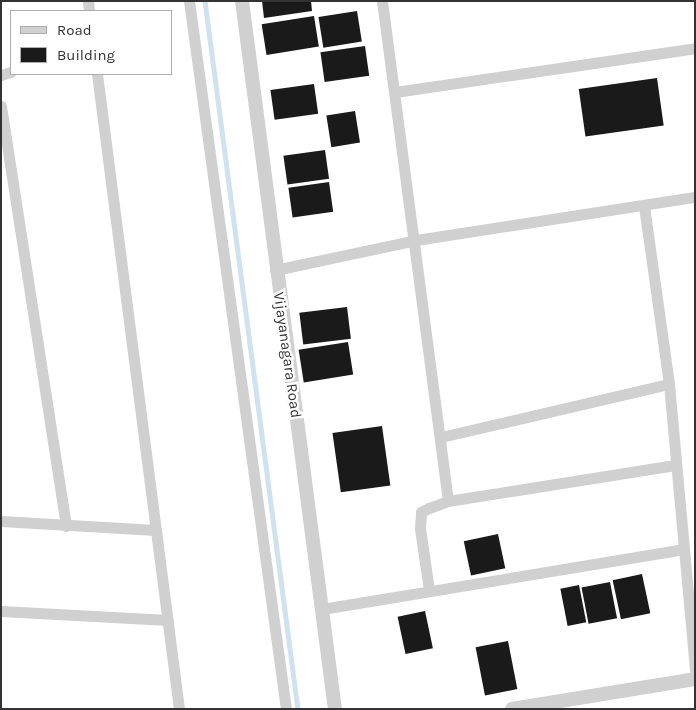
<!DOCTYPE html>
<html>
<head>
<meta charset="utf-8">
<style>
	body { margin:0 }
	#map { position:relative; width:696px; height:710px; overflow:hidden; background:#fff; font-family:Karla,sans-serif }
	div>[style] { position:absolute }
	.stream>* { height:4.5px; margin:-2.25px; padding:0 2.25px; transform-origin:2.25px; border-radius:2.25px; background:#cfe2ee }
	.building>* { inset:0; background:#1a1a1a; transform-origin:0 0 }
	.minor>* { height:11px; margin:-5.5px; padding:0 5.5px; transform-origin:5.5px; border-radius:5.5px; background:#d0d0d0 }
	.tertiary>* { height:14px; margin:-7px; padding:0 7px; transform-origin:7px; border-radius:7px; background:#d0d0d0 }
	span { translate:-50% -50%; white-space:nowrap; text-align:center; line-height:1.15; -webkit-text-stroke:5px #fff; paint-order:stroke }
	.street-label { font-size:15px; color:#333 }
	.frame { position:absolute; inset:0; border:2px solid #333; pointer-events:none }
	.legend { position:absolute; left:10px; top:10px; width:162px; height:65px; box-sizing:border-box; background:#fff; border:1px solid #adadad; margin:0; padding:6px 9px; list-style:none; font-size:15px; color:#333 }
	.legend li { display:flex; align-items:center; gap:10px; height:25px }
	.legend b { width:25px; border:1px solid #adadad }
</style>
</head>
<body>
<div id="map">
	<div class="stream">
		<div style="left:205px;top:1px;width:714px;rotate:82.52deg"></div>
	</div>
	<div class="building">
		<div style="clip-path:polygon(262px 1px,311px 1px,312px 11px,264px 18px)"></div>
		<div style="left:357px;top:11px;width:31px;height:39px;rotate:81deg"></div>
		<div style="left:314px;top:16px;width:31px;height:53px;rotate:81deg"></div>
		<div style="left:365px;top:46px;width:30px;height:45px;rotate:82deg"></div>
		<div style="left:657px;top:78px;width:48px;height:79px;rotate:82deg"></div>
		<div style="left:314px;top:84px;width:30px;height:44px;rotate:82deg"></div>
		<div style="left:355px;top:111px;width:32px;height:29px;rotate:81deg"></div>
		<div style="left:325px;top:150px;width:29px;height:42px;rotate:82deg"></div>
		<div style="left:329px;top:182px;width:30px;height:41px;rotate:82deg"></div>
		<div style="left:347px;top:307px;width:32px;height:48px;rotate:83deg"></div>
		<div style="left:348px;top:342px;width:33px;height:50px;rotate:81deg"></div>
		<div style="left:382px;top:426px;width:60px;height:50px;rotate:82deg"></div>
		<div style="left:498px;top:534px;width:35px;height:35px;rotate:78deg"></div>
		<div style="left:642px;top:574px;width:40px;height:30px;rotate:78deg"></div>
		<div style="left:610px;top:582px;width:37px;height:29px;rotate:79deg"></div>
		<div style="left:579px;top:585px;width:38px;height:19px;rotate:79deg"></div>
		<div style="left:425px;top:611px;width:38px;height:28px;rotate:78deg"></div>
		<div style="left:508px;top:641px;width:49px;height:33px;rotate:79deg"></div>
	</div>
	<div class="minor">
		<div style="left:88px;top:1px;width:10px;rotate:84deg"></div>
		<div style="left:189px;top:1px;width:715px;rotate:82.2deg"></div>
		<div style="left:382px;top:1px;width:504px;rotate:82.48deg"></div>
		<div style="left:97px;top:74px;width:640px;rotate:82.64deg"></div>
		<div style="left:1px;top:75px;width:10px;rotate:-17deg"></div>
		<div style="left:395px;top:92px;width:303px;rotate:-8.3deg"></div>
		<div style="left:1px;top:106px;width:425px;rotate:81.2deg"></div>
		<div style="left:644px;top:206px;width:180px;rotate:82deg"></div>
		<div style="left:669px;top:384px;width:287px;rotate:84.8deg"></div>
		<div style="left:275px;top:270px;width:144px;rotate:-12deg"></div>
		<div style="left:416px;top:240px;width:282px;rotate:-8.8deg"></div>
		<div style="left:441px;top:437px;width:234px;rotate:-13.1deg"></div>
		<div style="left:1px;top:521px;width:155px;rotate:3.3deg"></div>
		<div style="left:429px;top:590px;width:63px;rotate:-98.3deg"></div>
		<div style="left:420px;top:528px;width:16px;rotate:-86deg"></div>
		<div style="left:421px;top:512px;width:9px;rotate:-27deg"></div>
		<div style="left:429px;top:508px;width:20px;rotate:-20deg"></div>
		<div style="left:448px;top:501px;width:230px;rotate:-9deg"></div>
		<div style="left:322px;top:609px;width:366px;rotate:-9.4deg"></div>
		<div style="left:1px;top:611px;width:167px;rotate:3.1deg"></div>
	</div>
	<div class="tertiary">
		<div style="left:242px;top:1px;width:714px;rotate:82.52deg"></div>
		<div style="left:512px;top:709px;width:185px;rotate:-9.3deg"></div>
	</div>
	<div class="street-label">
		<span style="left:287px;top:355px;rotate:82deg">Vijayanagara Road</span>
	</div>
	<div class="frame"></div>
	<ul class="legend">
	<li><b style="height:6px;background:#d0d0d0"></b>Road</li>
	<li><b style="height:14px;background:#1a1a1a"></b>Building</li>
	</ul>
</div>
</body>
</html>
